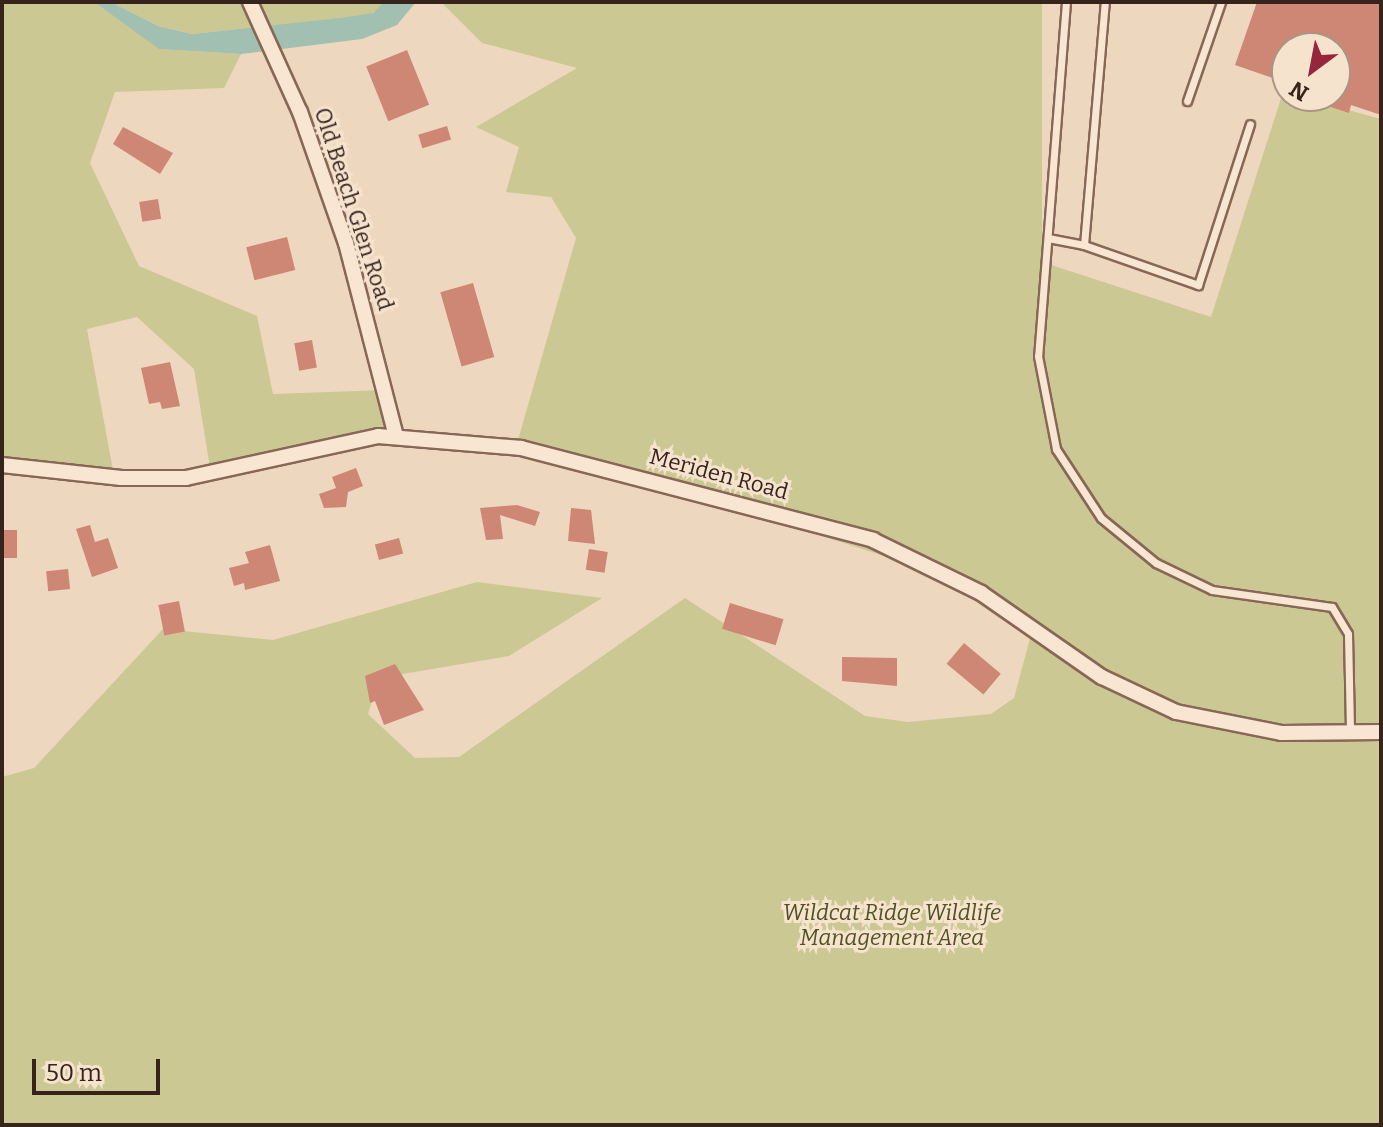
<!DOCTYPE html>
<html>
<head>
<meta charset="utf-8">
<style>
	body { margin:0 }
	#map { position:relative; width:1383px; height:1127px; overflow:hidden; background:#eed7bf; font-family:Bitter,serif }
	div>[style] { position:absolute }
	.green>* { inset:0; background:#ccc893 }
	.water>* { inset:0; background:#a2c0b1 }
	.building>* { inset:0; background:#cd8774; transform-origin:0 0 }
	.roads { filter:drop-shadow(2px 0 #876757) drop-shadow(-2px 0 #876757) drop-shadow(0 2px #876757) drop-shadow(0 -2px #876757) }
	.lane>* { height:7px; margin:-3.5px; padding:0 3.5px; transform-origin:3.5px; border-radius:3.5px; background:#f9e6d2 }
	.street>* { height:14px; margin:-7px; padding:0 7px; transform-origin:7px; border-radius:7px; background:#f9e6d2 }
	span { translate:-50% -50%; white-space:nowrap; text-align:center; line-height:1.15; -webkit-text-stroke:6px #f6e3ce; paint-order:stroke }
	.street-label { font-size:22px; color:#36231c }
	.park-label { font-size:22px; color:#505322; font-style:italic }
	.frame { position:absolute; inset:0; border:4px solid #36231c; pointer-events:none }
	.north { position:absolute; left:1271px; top:32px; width:80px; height:80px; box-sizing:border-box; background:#f6e3ce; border:2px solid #a99687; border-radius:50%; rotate:212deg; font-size:22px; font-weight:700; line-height:32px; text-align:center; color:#36231c }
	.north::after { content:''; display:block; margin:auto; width:28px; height:36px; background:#97263d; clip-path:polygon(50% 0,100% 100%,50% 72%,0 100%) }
	.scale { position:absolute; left:32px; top:1059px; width:128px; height:36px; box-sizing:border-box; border:4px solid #36231c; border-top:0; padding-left:10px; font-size:24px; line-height:28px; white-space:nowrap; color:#36231c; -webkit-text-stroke:6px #f6e3ce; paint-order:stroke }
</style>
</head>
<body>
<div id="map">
	<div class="green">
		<div style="clip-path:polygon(2px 2px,94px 2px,160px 49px,241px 54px,224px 88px,115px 92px,90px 163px,139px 266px,257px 316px,273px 394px,385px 390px,391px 435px,211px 474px,194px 369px,137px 317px,87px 329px,114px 476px,2px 463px)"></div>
		<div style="clip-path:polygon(111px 2px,389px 2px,350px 28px,274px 25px,192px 34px,158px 26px)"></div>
		<div style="clip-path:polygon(441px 2px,1042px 2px,1042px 262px,1211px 317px,1283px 92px,1381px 119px,1381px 1125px,2px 1125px,2px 777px,34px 768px,163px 629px,273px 640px,477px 582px,602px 598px,509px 656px,379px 678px,368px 714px,415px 758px,459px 757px,685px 598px,865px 716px,908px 722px,991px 714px,1014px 698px,1032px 631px,943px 575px,657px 483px,516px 447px,576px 238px,551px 197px,506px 192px,519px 147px,476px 127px,577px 68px,482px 43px)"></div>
	</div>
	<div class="water">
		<div style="clip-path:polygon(94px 2px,111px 2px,158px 26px,192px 34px,340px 18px,373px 13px,384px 2px,416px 2px,397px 25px,362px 39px,241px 54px,159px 49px)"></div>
	</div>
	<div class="building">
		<div style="clip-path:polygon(1257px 2px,1381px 2px,1381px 115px,1351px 105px,1349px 113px,1331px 107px,1335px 48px,1287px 48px,1287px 83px,1235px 65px)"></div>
		<div style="left:407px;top:50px;width:59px;height:44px;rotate:68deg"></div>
		<div style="left:447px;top:126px;width:14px;height:30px;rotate:73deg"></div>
		<div style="clip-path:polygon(123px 127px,173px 153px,160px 174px,113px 144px)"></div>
		<div style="left:158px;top:199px;width:20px;height:19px;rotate:81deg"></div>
		<div style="left:287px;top:237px;width:34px;height:42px;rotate:76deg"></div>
		<div style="left:473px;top:283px;width:77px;height:34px;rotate:74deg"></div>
		<div style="left:312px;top:340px;width:28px;height:18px;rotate:80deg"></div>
		<div style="clip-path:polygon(170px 362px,180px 406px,162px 409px,160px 402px,149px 404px,141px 368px)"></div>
		<div style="clip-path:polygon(356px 468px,363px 486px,348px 492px,346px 507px,324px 508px,319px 494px,336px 488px,332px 477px)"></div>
		<div style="clip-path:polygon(517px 505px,540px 512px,535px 526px,500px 515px,503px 539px,486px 540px,480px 508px)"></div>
		<div style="clip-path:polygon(571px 508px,591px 510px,595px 544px,568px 541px)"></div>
		<div style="clip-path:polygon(90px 525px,95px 542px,108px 538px,118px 568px,92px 577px,76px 529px)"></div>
		<div style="left:2px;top:530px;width:15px;height:28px"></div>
		<div style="left:399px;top:538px;width:16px;height:25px;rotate:75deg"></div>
		<div style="clip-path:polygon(270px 545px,280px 581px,245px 590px,244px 583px,234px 586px,229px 568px,249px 563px,245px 552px)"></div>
		<div style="left:589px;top:549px;width:19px;height:21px;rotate:9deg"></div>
		<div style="left:68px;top:569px;width:20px;height:22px;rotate:84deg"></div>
		<div style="left:179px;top:601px;width:31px;height:21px;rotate:79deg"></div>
		<div style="left:730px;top:603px;width:56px;height:27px;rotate:17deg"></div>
		<div style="left:964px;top:643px;width:48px;height:27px;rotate:40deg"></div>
		<div style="clip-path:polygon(842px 657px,897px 658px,897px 686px,842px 681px)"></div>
		<div style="clip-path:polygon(395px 664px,424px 710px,384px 725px,375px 701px,370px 703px,365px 676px)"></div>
	</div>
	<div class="roads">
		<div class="lane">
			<div style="left:1066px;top:2px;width:355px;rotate:94.5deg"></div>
			<div style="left:1038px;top:356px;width:95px;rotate:79deg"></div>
			<div style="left:1056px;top:449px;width:82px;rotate:56.9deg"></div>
			<div style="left:1101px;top:518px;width:71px;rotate:39.3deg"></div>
			<div style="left:1156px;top:563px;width:62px;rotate:25.7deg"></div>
			<div style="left:1212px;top:590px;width:121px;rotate:8.1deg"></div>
			<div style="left:1332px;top:607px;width:31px;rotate:59deg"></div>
			<div style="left:1348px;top:634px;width:97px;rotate:88.8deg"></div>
			<div style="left:1187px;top:101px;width:105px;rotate:-71deg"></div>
			<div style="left:1048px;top:238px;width:37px;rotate:11deg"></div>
			<div style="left:1084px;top:245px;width:244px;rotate:-85.1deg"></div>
			<div style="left:1084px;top:245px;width:121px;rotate:19.3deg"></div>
			<div style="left:1198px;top:285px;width:169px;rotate:-72.1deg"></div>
		</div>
		<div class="street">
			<div style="left:250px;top:2px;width:121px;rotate:65.6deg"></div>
			<div style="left:300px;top:112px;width:139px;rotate:70.7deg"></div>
			<div style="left:346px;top:243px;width:199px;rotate:75.5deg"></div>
			<div style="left:2px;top:465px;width:120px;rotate:6.2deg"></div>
			<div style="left:121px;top:478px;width:65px"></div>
			<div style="left:186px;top:478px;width:197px;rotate:-12.3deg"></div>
			<div style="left:378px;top:436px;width:144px;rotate:4.8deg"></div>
			<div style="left:521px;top:448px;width:364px;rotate:14.6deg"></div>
			<div style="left:873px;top:540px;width:120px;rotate:26.1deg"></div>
			<div style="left:981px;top:593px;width:147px;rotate:34.8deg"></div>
			<div style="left:1102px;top:677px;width:82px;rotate:25.3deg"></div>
			<div style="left:1176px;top:712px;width:107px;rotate:11.3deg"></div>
			<div style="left:1281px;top:733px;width:100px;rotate:-0.6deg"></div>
		</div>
	</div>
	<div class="street-label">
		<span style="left:354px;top:209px;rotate:72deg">Old Beach Glen Road</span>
		<span style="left:719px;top:474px;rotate:15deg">Meriden Road</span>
	</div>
	<div class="park-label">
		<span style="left:892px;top:925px">Wildcat Ridge Wildlife<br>Management Area</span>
	</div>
	<div class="frame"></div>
	<div class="north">N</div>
	<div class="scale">50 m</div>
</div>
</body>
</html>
